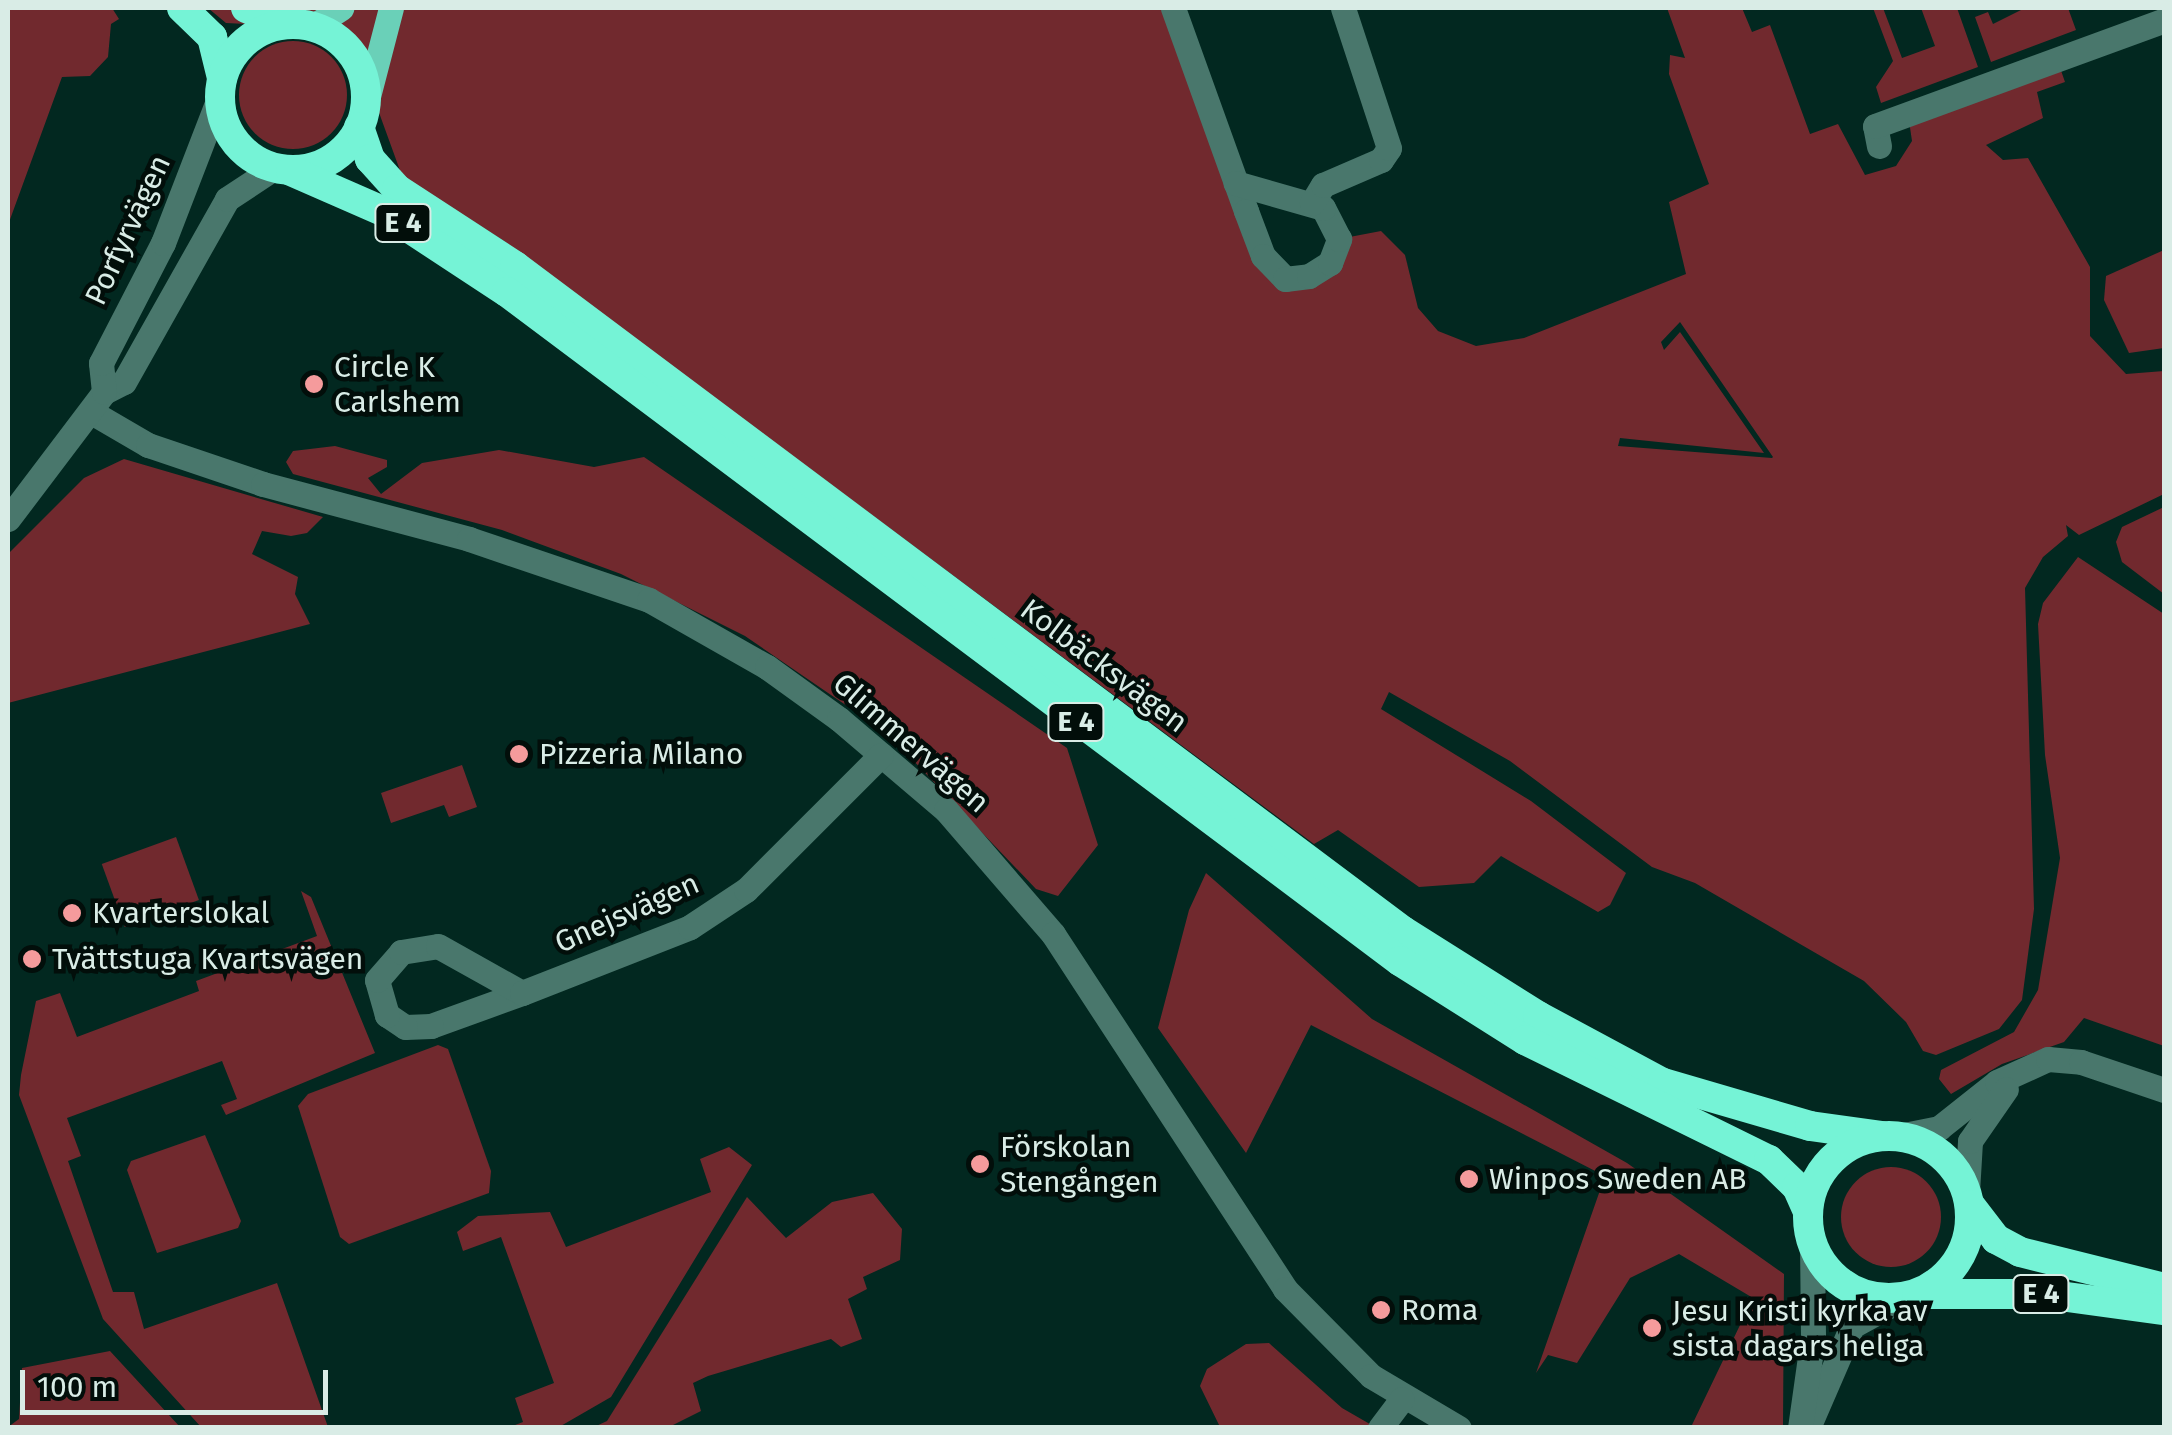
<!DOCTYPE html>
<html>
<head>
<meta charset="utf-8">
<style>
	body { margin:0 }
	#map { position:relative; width:2172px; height:1435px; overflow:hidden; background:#022820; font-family:"Fira Sans",sans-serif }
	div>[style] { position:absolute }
	.green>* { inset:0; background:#71292e; transform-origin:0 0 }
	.round { border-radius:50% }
	.minor>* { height:25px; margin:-12.5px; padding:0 12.5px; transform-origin:12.5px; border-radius:12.5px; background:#49776c }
	.major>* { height:25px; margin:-12.5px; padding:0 12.5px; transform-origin:12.5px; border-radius:12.5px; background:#6ad0b8 }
	.highway>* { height:30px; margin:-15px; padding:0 15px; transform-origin:15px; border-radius:15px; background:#75f3d6 }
	.highway>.ring { margin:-15px; padding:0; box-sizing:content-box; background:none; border:30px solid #75f3d6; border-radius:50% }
	.dots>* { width:28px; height:28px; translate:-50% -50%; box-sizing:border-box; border:5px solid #020e0a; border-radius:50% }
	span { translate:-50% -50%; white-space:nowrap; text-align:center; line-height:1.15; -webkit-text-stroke:9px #020e0a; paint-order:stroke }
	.shield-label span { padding:2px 8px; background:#020e0a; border:2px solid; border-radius:8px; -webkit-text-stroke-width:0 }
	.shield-label { font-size:28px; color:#d9ece6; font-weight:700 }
	.street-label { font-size:30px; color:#d9ece6 }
	.poi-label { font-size:30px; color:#d9ece6 }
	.left { translate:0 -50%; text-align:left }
	.frame { position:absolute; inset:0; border:10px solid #d9ece6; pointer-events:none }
	.scale { position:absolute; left:20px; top:1370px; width:308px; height:45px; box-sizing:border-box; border:5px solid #d9ece6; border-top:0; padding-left:12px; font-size:30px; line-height:35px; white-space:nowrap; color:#d9ece6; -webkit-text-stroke:8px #020e0a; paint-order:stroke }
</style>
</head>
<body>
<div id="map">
	<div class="green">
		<div style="clip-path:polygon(8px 8px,112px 8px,119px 19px,111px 24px,108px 57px,90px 76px,62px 77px,8px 225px)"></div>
		<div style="clip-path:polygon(evenodd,208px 8px,1173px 8px,1263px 255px,1297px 278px,1339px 239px,1381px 231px,1405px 255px,1418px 308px,1438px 331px,1476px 346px,1524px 338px,1686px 274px,1669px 202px,1709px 184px,1669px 74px,1670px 55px,1685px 58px,1667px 8px,1742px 8px,1752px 32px,1770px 25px,1810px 134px,1838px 124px,1865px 175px,1896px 166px,1912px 141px,1908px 114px,2057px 59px,2065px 82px,2037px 92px,2043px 118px,1986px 145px,2003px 160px,2028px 158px,2090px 267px,2090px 336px,2126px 374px,2164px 371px,2164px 494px,2079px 535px,2066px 525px,2068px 536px,2043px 557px,2025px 588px,2034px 909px,2022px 1000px,1999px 1029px,1936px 1055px,1923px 1051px,1906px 1022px,1864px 981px,1695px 883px,1652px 867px,1510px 761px,1389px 692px,1381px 709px,1531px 801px,1626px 873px,1610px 905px,1598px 912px,1501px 856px,1474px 883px,1419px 887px,1338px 830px,1314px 844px,504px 241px,402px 176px,369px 85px,312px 27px,226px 23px,208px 8px,1680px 322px,1773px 457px,1772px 458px,1618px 446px,1620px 438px,1764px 453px,1680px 332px,1664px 350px,1661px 342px,1680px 322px)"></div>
		<div style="clip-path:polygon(1873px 8px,1883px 8px,1902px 58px,1935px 46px,1921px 8px,1957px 8px,1978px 67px,1881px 103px,1876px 87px,1893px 61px)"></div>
		<div style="clip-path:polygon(2025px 8px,2068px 8px,2076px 30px,1991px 62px,1975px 17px,1988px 12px,1993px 24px)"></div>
		<div class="round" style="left:239px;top:41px;width:108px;height:108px"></div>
		<div style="clip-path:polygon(2164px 250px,2164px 348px,2129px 353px,2104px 300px,2106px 276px)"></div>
		<div style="clip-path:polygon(335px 446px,387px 460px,387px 467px,368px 478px,381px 494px,422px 463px,499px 450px,594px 467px,644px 457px,1067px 748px,1098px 845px,1058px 896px,1036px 889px,888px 734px,745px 636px,621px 574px,502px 530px,293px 474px,286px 462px,293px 451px)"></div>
		<div style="clip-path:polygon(124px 459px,323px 517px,307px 533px,291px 536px,262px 531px,252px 554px,298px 577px,295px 594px,310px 624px,8px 703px,8px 554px,84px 478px)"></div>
		<div style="clip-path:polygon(2164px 507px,2164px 594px,2122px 562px,2116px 542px,2122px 527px)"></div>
		<div style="clip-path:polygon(2078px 557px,2164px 614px,2164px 1046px,2084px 1018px,2064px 1042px,2002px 1064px,1951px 1094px,1939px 1079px,1941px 1070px,2014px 1032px,2038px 990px,2060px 858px,2045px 755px,2038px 624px,2043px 603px)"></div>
		<div style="clip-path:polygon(462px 765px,477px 807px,449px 817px,444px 805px,391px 823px,381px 793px)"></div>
		<div style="left:176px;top:837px;width:67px;height:79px;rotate:70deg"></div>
		<div style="clip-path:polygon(1206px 873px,1372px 1019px,1627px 1163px,1784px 1274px,1783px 1427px,1691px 1427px,1753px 1298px,1679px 1254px,1630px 1278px,1577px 1363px,1548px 1355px,1536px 1373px,1605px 1176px,1311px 1025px,1246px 1153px,1158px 1028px,1189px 910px)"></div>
		<div style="clip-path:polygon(301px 891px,311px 897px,375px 1053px,226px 1115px,221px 1105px,237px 1099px,222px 1061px,67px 1118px,81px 1156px,68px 1161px,113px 1292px,134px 1292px,144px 1329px,277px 1283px,328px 1427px,201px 1427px,103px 1319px,19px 1095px,21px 1075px,36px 1001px,60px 993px,77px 1037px,199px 991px,196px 981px,317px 936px)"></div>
		<div style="clip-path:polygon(438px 1045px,448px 1049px,491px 1171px,489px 1193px,349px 1244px,340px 1237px,298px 1106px,308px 1094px)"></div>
		<div style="clip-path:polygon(205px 1135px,241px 1221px,238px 1228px,157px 1253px,127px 1170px,131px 1161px)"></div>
		<div style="clip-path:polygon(729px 1147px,752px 1165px,611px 1397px,559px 1427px,510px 1427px,523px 1422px,515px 1398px,554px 1383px,501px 1237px,463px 1251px,457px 1232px,478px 1216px,550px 1212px,566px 1247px,711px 1192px,700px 1159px)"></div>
		<div class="round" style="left:1841px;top:1167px;width:100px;height:100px"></div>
		<div style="clip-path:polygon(873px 1193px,902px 1229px,900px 1260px,863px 1277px,867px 1289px,848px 1299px,862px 1339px,841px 1347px,831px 1339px,708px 1376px,693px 1383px,701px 1411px,669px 1427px,594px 1427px,607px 1421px,747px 1197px,786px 1238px,832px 1202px)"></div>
		<div style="clip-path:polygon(1269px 1343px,1342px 1408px,1375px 1427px,1220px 1427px,1200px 1386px,1207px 1369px,1246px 1344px)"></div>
		<div style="clip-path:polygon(110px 1351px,180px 1427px,8px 1427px,19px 1419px,22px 1368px)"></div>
	</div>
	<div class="minor">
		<div style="left:1173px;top:8px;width:216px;rotate:70.2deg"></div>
		<div style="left:1246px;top:211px;width:48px;rotate:69.3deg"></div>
		<div style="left:1263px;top:256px;width:32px;rotate:46deg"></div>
		<div style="left:1285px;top:279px;width:24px;rotate:-7deg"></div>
		<div style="left:1309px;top:276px;width:25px;rotate:-32deg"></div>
		<div style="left:1330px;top:263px;width:26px;rotate:-69deg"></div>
		<div style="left:1339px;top:239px;width:35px;rotate:-117deg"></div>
		<div style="left:1323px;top:208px;width:91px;rotate:-164deg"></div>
		<div style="left:1879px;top:146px;width:20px;rotate:-101deg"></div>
		<div style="left:1875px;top:126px;width:308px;rotate:-20.1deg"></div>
		<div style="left:1312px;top:203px;width:21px;rotate:-59deg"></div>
		<div style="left:1323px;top:185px;width:63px;rotate:-23.3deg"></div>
		<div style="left:1381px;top:160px;width:14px;rotate:-56deg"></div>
		<div style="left:1389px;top:148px;width:147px;rotate:-108.2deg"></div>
		<div style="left:104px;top:392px;width:22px;rotate:-27deg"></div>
		<div style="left:124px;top:382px;width:210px;rotate:-60.6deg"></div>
		<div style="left:227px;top:199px;width:56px;rotate:-33.4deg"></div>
		<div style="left:93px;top:413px;width:64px;rotate:30.2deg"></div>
		<div style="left:148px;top:445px;width:121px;rotate:18.7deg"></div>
		<div style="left:263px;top:484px;width:213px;rotate:14.9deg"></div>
		<div style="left:469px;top:539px;width:190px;rotate:18.7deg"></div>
		<div style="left:649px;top:600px;width:136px;rotate:29.6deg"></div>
		<div style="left:767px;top:667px;width:89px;rotate:35.8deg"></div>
		<div style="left:839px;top:719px;width:140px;rotate:40.4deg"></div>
		<div style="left:946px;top:810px;width:164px;rotate:49.2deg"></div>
		<div style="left:1053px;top:934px;width:424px;rotate:56.8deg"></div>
		<div style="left:1285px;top:1289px;width:122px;rotate:45.3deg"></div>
		<div style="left:1371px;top:1376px;width:102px;rotate:30.6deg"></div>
		<div style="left:8px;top:519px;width:159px;rotate:-52.9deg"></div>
		<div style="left:104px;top:392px;width:29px;rotate:-96deg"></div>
		<div style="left:101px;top:363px;width:135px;rotate:-62.7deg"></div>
		<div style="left:163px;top:243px;width:159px;rotate:-68.9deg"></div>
		<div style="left:522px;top:993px;width:97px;rotate:160.1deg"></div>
		<div style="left:431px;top:1026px;width:26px;rotate:178deg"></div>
		<div style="left:405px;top:1027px;width:22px;rotate:-146deg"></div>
		<div style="left:387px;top:1015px;width:36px;rotate:-106deg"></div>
		<div style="left:377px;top:980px;width:37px;rotate:-49deg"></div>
		<div style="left:401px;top:952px;width:37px;rotate:-9deg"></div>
		<div style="left:438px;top:946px;width:96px;rotate:29.2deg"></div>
		<div style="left:522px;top:993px;width:180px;rotate:-21.4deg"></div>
		<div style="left:690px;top:927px;width:67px;rotate:-33.5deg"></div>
		<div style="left:746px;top:890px;width:191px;rotate:-45deg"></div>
		<div style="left:1899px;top:1136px;width:41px;rotate:-11.3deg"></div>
		<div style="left:1939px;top:1128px;width:74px;rotate:-38.4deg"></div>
		<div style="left:1997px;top:1082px;width:56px;rotate:-24.3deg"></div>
		<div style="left:2048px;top:1059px;width:33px;rotate:5deg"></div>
		<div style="left:2081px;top:1062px;width:88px;rotate:18.6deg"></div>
		<div style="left:1967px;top:1192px;width:51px;rotate:-86.6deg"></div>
		<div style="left:1970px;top:1141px;width:63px;rotate:-55.3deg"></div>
		<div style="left:1810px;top:1423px;width:106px;rotate:-66.6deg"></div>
		<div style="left:1852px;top:1326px;width:60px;rotate:-28.7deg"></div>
		<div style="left:1380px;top:1428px;width:36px;rotate:-53deg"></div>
		<div style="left:1800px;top:1428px;width:93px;rotate:-82deg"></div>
		<div style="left:1813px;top:1336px;width:94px;rotate:-90.6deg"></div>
	</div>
	<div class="major">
		<div style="left:312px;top:27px;width:35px;rotate:-33deg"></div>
		<div style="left:366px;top:104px;width:99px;rotate:-75.4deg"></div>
	</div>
	<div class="highway">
		<div style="left:182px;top:8px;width:42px;rotate:44deg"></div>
		<div style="left:212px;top:37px;width:42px;rotate:76.3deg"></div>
		<div style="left:246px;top:8px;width:45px;rotate:20.9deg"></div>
		<div class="ring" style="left:220px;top:24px;width:116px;height:116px"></div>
		<div style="left:359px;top:127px;width:34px;rotate:71deg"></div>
		<div style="left:370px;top:159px;width:40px;rotate:48deg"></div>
		<div style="left:397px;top:189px;width:141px;rotate:33.1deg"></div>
		<div style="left:515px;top:266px;width:1109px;rotate:36.83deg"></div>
		<div style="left:1403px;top:931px;width:160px;rotate:32.2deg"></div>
		<div style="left:1538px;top:1016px;width:142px;rotate:28.2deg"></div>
		<div style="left:1663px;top:1083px;width:153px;rotate:16.3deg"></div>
		<div style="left:1810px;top:1126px;width:73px;rotate:7.9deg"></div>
		<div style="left:291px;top:171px;width:103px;rotate:23.6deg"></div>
		<div style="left:385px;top:212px;width:146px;rotate:33.3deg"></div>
		<div style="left:507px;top:292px;width:1116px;rotate:36.84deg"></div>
		<div style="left:1400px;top:961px;width:148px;rotate:32.3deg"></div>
		<div style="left:1525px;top:1040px;width:272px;rotate:26.2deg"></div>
		<div style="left:1769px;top:1160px;width:39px;rotate:44deg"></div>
		<div style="left:1797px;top:1187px;width:27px;rotate:66deg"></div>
		<div class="ring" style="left:1808px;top:1136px;width:132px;height:132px"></div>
		<div style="left:1970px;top:1205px;width:43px;rotate:52.6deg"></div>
		<div style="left:1996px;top:1239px;width:27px;rotate:28deg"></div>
		<div style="left:2020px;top:1252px;width:148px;rotate:14deg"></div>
		<div style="left:1917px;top:1294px;width:128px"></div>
		<div style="left:2045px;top:1294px;width:120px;rotate:7.7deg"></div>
	</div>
	<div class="dots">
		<div style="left:314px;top:384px;background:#f59b9c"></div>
		<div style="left:519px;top:754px;background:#f59b9c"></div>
		<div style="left:72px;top:913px;background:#f59b9c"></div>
		<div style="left:32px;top:959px;background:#f59b9c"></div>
		<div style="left:980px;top:1164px;background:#f59b9c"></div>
		<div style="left:1469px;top:1179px;background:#f59b9c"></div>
		<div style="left:1381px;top:1310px;background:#f59b9c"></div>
		<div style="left:1652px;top:1328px;background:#f59b9c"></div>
	</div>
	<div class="shield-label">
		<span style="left:403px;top:223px">E 4</span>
		<span style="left:1076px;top:722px">E 4</span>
		<span style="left:2041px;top:1294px">E 4</span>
	</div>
	<div class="street-label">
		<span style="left:128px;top:230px;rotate:-65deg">Porfyrvägen</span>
		<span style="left:1104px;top:666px;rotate:37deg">Kolbäcksvägen</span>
		<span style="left:911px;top:743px;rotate:41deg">Glimmervägen</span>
		<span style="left:627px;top:913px;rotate:-24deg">Gnejsvägen</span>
	</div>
	<div class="poi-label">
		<span class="left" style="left:334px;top:384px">Circle K<br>Carlshem</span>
		<span class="left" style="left:539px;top:754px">Pizzeria Milano</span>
		<span class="left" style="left:92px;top:913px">Kvarterslokal</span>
		<span class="left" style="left:52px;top:959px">Tvättstuga Kvartsvägen</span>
		<span class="left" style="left:1000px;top:1164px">Förskolan<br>Stengången</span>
		<span class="left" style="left:1489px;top:1179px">Winpos Sweden AB</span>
		<span class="left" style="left:1401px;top:1310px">Roma</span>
		<span class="left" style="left:1672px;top:1328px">Jesu Kristi kyrka av<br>sista dagars heliga</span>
	</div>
	<div class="frame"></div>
	<div class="scale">100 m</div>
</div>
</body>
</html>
